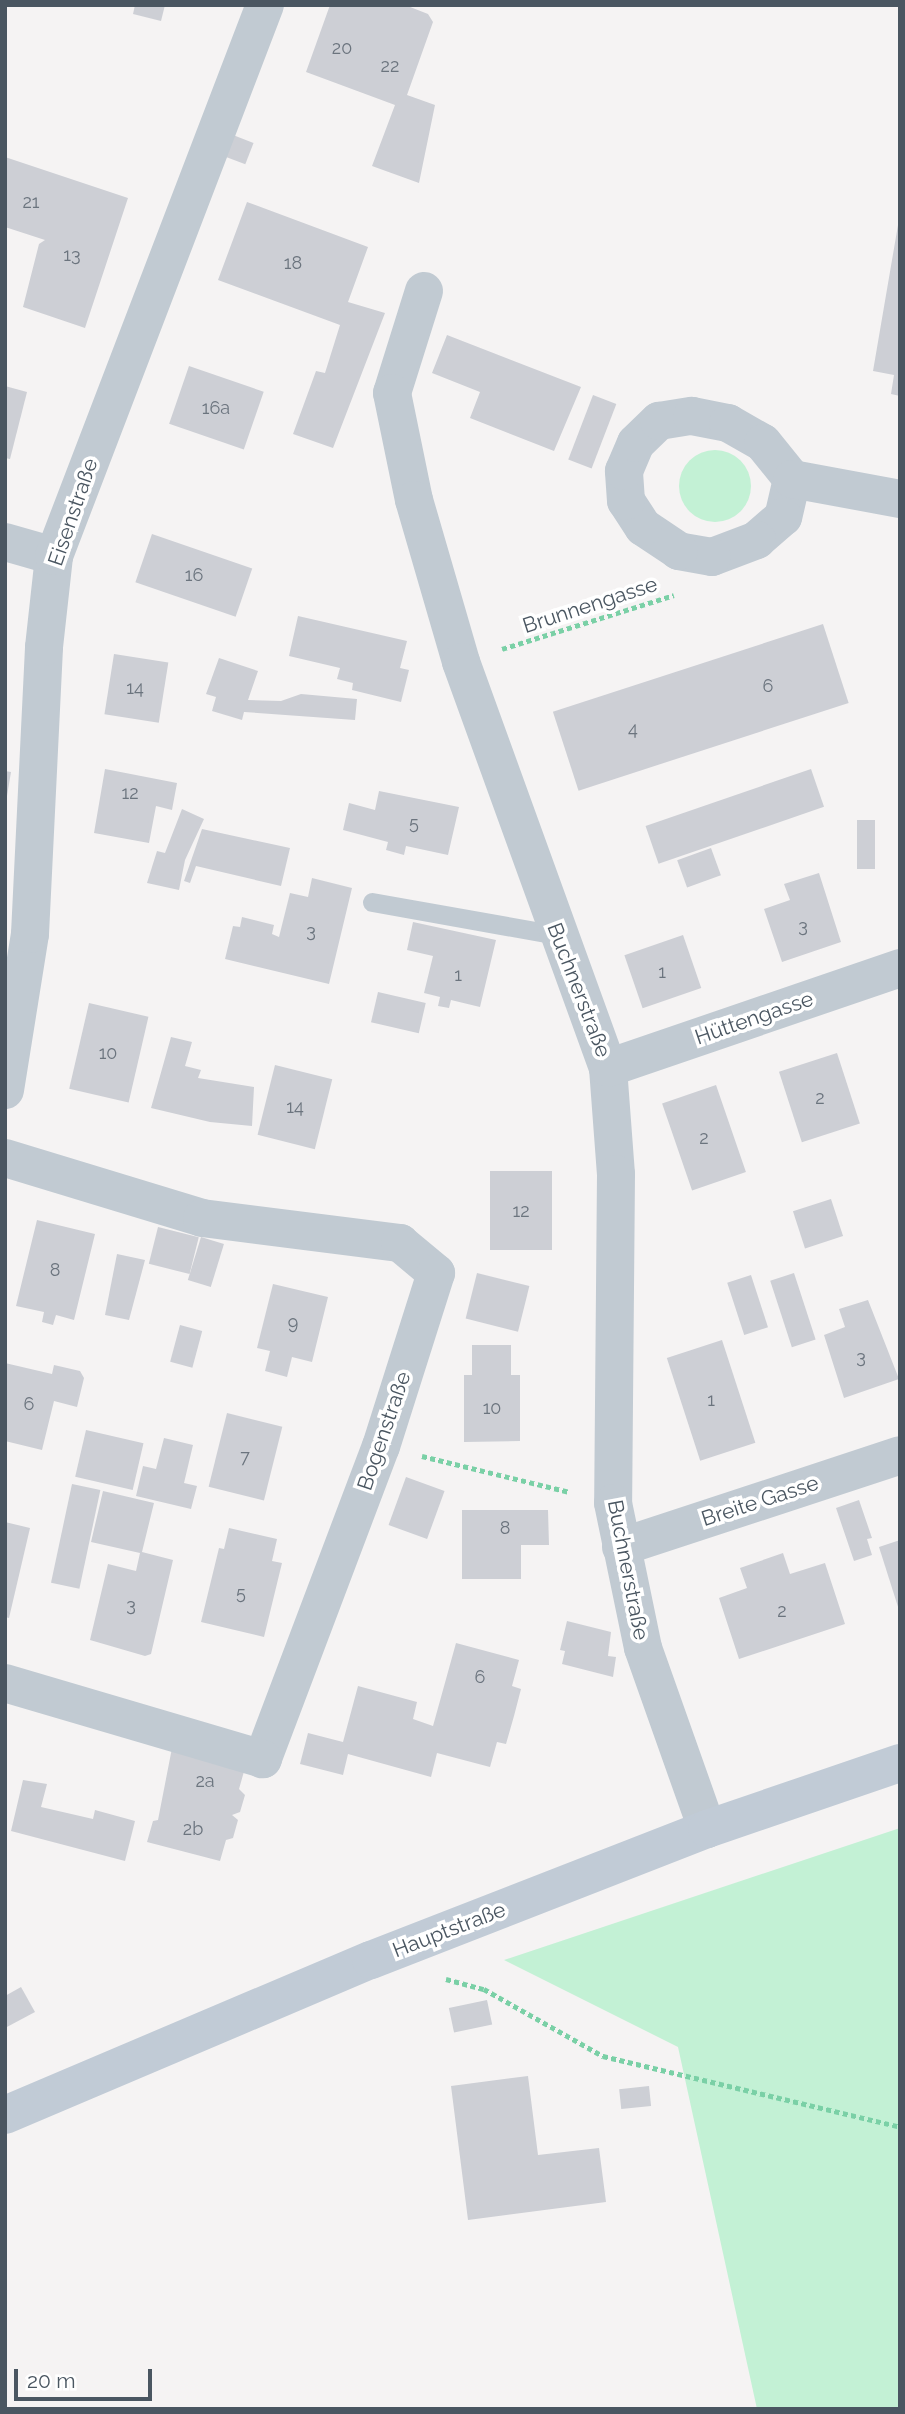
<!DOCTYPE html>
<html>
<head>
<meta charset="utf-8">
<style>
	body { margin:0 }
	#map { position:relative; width:905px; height:2414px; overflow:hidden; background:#f5f3f3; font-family:Raleway,sans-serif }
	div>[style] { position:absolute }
	.green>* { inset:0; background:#c3f1d5 }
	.round { border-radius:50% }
	.building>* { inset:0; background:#cdcfd5; transform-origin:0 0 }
	.path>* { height:4.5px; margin-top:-2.25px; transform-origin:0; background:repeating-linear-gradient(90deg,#7ad0a6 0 5px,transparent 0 8.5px) }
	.service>* { height:19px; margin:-9.5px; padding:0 9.5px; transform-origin:9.5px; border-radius:9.5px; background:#c1cad2 }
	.minor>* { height:38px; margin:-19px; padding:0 19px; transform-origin:19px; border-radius:19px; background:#c1cad2 }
	.secondary>* { height:38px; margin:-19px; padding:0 19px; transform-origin:19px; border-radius:19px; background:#c1cbd6 }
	span { translate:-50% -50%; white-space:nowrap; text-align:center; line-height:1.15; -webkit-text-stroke:7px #fff; paint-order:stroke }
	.number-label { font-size:18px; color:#6b747e }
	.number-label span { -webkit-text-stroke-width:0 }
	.street-label { font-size:21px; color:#4a5661 }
	.frame { position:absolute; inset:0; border:7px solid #4a5661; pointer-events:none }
	.scale { position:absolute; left:14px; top:2369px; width:138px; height:32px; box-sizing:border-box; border:4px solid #4a5661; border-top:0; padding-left:9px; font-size:21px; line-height:24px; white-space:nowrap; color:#4a5661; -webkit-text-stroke:5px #fff; paint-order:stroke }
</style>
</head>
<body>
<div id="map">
	<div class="green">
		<div class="round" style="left:679px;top:450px;width:72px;height:72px"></div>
		<div style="clip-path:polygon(900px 1828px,900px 2409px,757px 2409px,678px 2047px,504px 1960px)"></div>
	</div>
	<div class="building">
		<div style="clip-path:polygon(135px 5px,165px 5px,161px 21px,133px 14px)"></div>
		<div style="clip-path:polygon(330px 5px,405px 5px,428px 14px,433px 22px,407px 95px,435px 105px,419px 183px,372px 166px,395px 105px,306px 72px)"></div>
		<div style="left:233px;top:135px;width:22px;height:23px;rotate:21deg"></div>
		<div style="clip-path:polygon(5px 157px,128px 198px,85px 328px,23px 307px,39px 244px,45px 240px,5px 227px)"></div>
		<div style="clip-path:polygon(247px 202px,368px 247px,348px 302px,385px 313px,333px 448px,293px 434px,316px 371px,325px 373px,340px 325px,218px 280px)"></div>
		<div style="clip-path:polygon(898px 225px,900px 225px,900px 396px,891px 394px,894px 375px,873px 371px)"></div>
		<div style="clip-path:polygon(447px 335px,581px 387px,554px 451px,470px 418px,480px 392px,432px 373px)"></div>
		<div style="left:189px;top:366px;width:79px;height:61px;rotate:19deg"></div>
		<div style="clip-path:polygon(5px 386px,27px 392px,10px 459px,5px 458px)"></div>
		<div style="left:593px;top:395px;width:25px;height:69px;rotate:21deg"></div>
		<div style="left:152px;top:534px;width:106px;height:51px;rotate:19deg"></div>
		<div style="clip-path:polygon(298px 616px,407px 641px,400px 668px,409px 670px,401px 702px,352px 690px,353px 683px,337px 679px,340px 668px,289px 656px)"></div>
		<div style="left:823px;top:624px;width:83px;height:284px;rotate:72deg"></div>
		<div style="left:114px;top:654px;width:55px;height:61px;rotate:9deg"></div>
		<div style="clip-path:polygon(219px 658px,258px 671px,248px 700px,281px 701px,301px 694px,357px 699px,355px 720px,244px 712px,242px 720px,212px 711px,216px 697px,206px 694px)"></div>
		<div style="clip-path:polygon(105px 769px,177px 783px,172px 810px,156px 806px,149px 843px,94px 833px)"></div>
		<div style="left:811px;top:769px;width:40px;height:175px;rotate:71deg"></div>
		<div style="clip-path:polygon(5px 771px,11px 772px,7px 796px,5px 796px)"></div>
		<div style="clip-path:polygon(379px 791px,459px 807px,448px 855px,406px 846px,404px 855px,386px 850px,388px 842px,343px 830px,349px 803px,375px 810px)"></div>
		<div style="clip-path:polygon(182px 809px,204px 819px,185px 860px,179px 890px,147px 883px,157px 851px,165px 853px)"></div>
		<div style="left:857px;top:820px;width:18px;height:49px"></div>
		<div style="clip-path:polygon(202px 829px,290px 848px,281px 886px,196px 866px,190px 883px,184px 881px)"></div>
		<div style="left:711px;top:848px;width:29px;height:36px;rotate:70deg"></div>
		<div style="clip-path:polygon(819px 873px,841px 942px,782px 962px,764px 909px,790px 900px,784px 884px)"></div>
		<div style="clip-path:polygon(312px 878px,352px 888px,329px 984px,225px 959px,233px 926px,240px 927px,242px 917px,274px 925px,272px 934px,279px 937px,290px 893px,308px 897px)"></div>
		<div style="clip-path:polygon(413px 922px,496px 940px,480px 1007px,451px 1000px,449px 1008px,438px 1006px,440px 997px,424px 993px,433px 956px,407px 950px)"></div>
		<div style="left:683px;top:935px;width:56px;height:62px;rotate:71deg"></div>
		<div style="left:378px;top:992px;width:49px;height:31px;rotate:13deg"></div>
		<div style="left:89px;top:1003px;width:61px;height:88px;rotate:13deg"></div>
		<div style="clip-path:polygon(171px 1037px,192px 1042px,185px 1066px,201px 1070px,198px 1078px,254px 1087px,252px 1126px,210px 1122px,151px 1108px)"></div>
		<div style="left:837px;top:1053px;width:74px;height:61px;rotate:72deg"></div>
		<div style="left:275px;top:1065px;width:59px;height:72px;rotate:14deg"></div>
		<div style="left:716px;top:1085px;width:92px;height:57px;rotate:71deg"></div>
		<div style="left:552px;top:1171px;width:79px;height:62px;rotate:90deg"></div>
		<div style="left:831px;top:1199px;width:39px;height:40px;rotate:72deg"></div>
		<div style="clip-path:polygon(37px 1220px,95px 1234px,74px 1320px,56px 1315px,53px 1325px,42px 1322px,44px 1312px,16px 1306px)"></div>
		<div style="left:158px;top:1227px;width:42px;height:38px;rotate:14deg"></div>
		<div style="left:201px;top:1237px;width:24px;height:45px;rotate:17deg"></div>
		<div style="clip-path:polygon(117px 1254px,145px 1260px,129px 1320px,105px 1315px)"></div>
		<div style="left:477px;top:1273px;width:54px;height:47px;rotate:14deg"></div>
		<div style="left:794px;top:1273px;width:70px;height:25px;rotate:72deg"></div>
		<div style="left:751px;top:1275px;width:55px;height:25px;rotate:72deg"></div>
		<div style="clip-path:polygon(273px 1284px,328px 1297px,312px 1362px,292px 1357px,287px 1377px,265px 1371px,270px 1351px,257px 1348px)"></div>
		<div style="clip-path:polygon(868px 1300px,899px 1379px,844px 1398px,824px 1335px,845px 1327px,839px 1309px)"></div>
		<div style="left:180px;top:1325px;width:23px;height:38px;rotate:15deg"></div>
		<div style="left:722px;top:1340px;width:108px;height:58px;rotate:72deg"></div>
		<div style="clip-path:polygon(472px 1345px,511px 1345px,511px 1375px,520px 1375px,520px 1441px,464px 1442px,464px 1375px,472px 1375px)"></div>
		<div style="clip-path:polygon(5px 1363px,52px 1374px,54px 1365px,80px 1371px,84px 1378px,77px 1407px,54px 1401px,42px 1450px,5px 1441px)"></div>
		<div style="left:227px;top:1413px;width:57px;height:76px;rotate:14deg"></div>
		<div style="left:86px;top:1430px;width:59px;height:48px;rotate:13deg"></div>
		<div style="clip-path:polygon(164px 1438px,193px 1445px,184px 1483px,197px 1486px,191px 1509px,136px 1496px,143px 1466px,156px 1469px)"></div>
		<div style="left:406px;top:1477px;width:41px;height:51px;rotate:20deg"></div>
		<div style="left:72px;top:1484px;width:29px;height:101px;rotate:12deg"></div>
		<div style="clip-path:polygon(103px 1491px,154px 1503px,142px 1552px,173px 1560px,151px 1654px,145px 1656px,90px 1640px,108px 1564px,136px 1571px,140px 1553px,91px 1542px)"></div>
		<div style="clip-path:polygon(859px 1500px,872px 1538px,867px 1539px,872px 1555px,854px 1561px,836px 1508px)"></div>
		<div style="clip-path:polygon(462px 1510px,548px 1510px,549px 1545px,521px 1545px,521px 1579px,462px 1579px)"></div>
		<div style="clip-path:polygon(5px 1522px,30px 1528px,9px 1618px,5px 1617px)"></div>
		<div style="clip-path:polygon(229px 1528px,277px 1539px,272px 1561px,282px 1563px,264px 1637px,201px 1622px,219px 1548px,224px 1549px)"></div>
		<div style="clip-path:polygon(900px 1540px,900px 1610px,899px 1610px,879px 1547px)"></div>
		<div style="clip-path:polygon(783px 1553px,790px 1574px,825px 1563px,845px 1624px,739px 1659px,719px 1598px,747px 1588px,740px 1568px)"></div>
		<div style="clip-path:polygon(567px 1621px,611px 1632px,608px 1656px,616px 1657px,613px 1677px,562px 1664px,565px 1651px,560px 1650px)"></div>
		<div style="clip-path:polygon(456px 1643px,519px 1660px,512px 1686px,521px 1689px,514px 1716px,506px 1744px,497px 1742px,490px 1767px,437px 1753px,431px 1777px,348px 1754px,343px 1775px,300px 1764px,308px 1733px,343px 1742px,358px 1686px,417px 1702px,413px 1719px,433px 1726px)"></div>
		<div style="clip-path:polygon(172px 1748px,245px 1768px,239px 1789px,245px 1795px,240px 1812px,232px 1815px,238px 1820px,233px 1838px,226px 1840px,220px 1861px,147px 1842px,153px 1821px,158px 1820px)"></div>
		<div style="clip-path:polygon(23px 1780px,47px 1784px,41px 1807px,93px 1819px,95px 1810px,135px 1821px,125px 1861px,11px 1831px)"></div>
		<div style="clip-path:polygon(21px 1987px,35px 2012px,5px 2028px,5px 1996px)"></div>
		<div style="left:487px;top:2000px;width:25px;height:39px;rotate:78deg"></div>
		<div style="clip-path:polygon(528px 2076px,538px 2155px,599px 2148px,606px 2202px,468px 2220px,451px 2086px)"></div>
		<div style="left:649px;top:2086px;width:20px;height:30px;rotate:84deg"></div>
	</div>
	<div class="path">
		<div style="left:502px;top:649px;width:180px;rotate:-17.4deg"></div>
		<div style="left:422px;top:1456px;width:152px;rotate:13.7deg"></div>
		<div style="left:446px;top:1979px;width:39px;rotate:15deg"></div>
		<div style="left:484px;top:1989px;width:137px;rotate:29.4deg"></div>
		<div style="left:603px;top:2056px;width:305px;rotate:13.4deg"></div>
	</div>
	<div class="service">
		<div style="left:372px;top:902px;width:189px;rotate:10.1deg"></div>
	</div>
	<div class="minor">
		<div style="left:424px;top:291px;width:107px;rotate:107.4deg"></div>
		<div style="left:392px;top:393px;width:109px;rotate:78.4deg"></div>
		<div style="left:414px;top:500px;width:169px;rotate:73.8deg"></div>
		<div style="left:461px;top:662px;width:432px;rotate:70.1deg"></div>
		<div style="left:608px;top:1068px;width:106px;rotate:85.7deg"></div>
		<div style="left:616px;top:1174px;width:329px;rotate:90.5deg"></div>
		<div style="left:613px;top:1503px;width:148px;rotate:78.3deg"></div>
		<div style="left:643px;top:1648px;width:192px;rotate:70.5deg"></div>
		<div style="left:792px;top:479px;width:39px;rotate:103deg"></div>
		<div style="left:783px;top:517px;width:35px;rotate:139deg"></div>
		<div style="left:757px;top:540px;width:48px;rotate:159.3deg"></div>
		<div style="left:712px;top:557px;width:34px;rotate:-170deg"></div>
		<div style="left:679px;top:551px;width:43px;rotate:-146.3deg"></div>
		<div style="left:643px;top:527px;width:31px;rotate:-123deg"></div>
		<div style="left:626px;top:501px;width:30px;rotate:-94deg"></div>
		<div style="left:624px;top:471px;width:30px;rotate:-67deg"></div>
		<div style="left:636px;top:443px;width:32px;rotate:-44deg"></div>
		<div style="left:659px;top:421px;width:33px;rotate:-9deg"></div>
		<div style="left:692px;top:416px;width:37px;rotate:11deg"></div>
		<div style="left:728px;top:423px;width:40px;rotate:29.7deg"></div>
		<div style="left:763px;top:443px;width:46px;rotate:51.1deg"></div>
		<div style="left:792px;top:479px;width:110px;rotate:10.5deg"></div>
		<div style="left:5px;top:542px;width:51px;rotate:15.9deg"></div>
		<div style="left:608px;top:1068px;width:309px;rotate:-18.9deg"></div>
		<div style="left:5px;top:1090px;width:158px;rotate:-80.9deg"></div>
		<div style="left:30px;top:934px;width:287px;rotate:-87.2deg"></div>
		<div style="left:44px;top:647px;width:92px;rotate:-83.7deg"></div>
		<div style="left:54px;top:556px;width:590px;rotate:-69.05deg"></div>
		<div style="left:5px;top:1158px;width:206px;rotate:16.9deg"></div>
		<div style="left:202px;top:1218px;width:200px;rotate:7.2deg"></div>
		<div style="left:400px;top:1243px;width:47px;rotate:39.8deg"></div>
		<div style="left:436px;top:1273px;width:182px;rotate:107.6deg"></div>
		<div style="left:381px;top:1446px;width:335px;rotate:110.7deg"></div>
		<div style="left:263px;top:1759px;width:269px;rotate:-163.6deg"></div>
		<div style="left:621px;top:1547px;width:294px;rotate:-18.2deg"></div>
	</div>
	<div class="secondary">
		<div style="left:5px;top:2115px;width:397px;rotate:-23deg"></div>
		<div style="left:371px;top:1960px;width:361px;rotate:-21.3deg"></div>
		<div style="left:707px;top:1829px;width:204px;rotate:-18.9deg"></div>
	</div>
	<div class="number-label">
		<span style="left:342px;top:48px">20</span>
		<span style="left:390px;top:66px">22</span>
		<span style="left:31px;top:202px">21</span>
		<span style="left:72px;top:255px">13</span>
		<span style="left:293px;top:263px">18</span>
		<span style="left:216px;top:408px">16a</span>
		<span style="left:194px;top:575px">16</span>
		<span style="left:768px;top:686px">6</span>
		<span style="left:135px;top:688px">14</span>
		<span style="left:633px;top:729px">4</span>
		<span style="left:130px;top:793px">12</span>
		<span style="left:414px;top:823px">5</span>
		<span style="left:803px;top:926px">3</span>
		<span style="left:311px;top:931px">3</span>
		<span style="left:662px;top:972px">1</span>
		<span style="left:458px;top:975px">1</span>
		<span style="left:108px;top:1053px">10</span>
		<span style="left:820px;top:1098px">2</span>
		<span style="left:295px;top:1107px">14</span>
		<span style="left:704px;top:1138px">2</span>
		<span style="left:521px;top:1211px">12</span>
		<span style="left:55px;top:1270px">8</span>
		<span style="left:293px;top:1323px">9</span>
		<span style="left:861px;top:1357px">3</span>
		<span style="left:711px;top:1400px">1</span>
		<span style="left:29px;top:1404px">6</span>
		<span style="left:492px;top:1408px">10</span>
		<span style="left:245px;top:1457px">7</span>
		<span style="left:505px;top:1528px">8</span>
		<span style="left:241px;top:1593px">5</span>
		<span style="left:131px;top:1605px">3</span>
		<span style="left:782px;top:1611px">2</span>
		<span style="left:480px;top:1677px">6</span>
		<span style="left:205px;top:1781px">2a</span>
		<span style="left:193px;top:1829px">2b</span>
	</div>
	<div class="street-label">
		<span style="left:73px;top:512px;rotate:-71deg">Eisenstraße</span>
		<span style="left:590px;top:605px;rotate:-18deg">Brunnengasse</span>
		<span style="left:579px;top:990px;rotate:69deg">Buchnerstraße</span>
		<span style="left:754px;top:1018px;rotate:-19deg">Hüttengasse</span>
		<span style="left:384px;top:1431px;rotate:-71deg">Bogenstraße</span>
		<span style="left:760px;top:1501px;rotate:-18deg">Breite Gasse</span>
		<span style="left:628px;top:1570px;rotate:79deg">Buchnerstraße</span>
		<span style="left:449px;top:1930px;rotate:-21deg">Hauptstraße</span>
	</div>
	<div class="frame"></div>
	<div class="scale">20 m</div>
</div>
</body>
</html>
